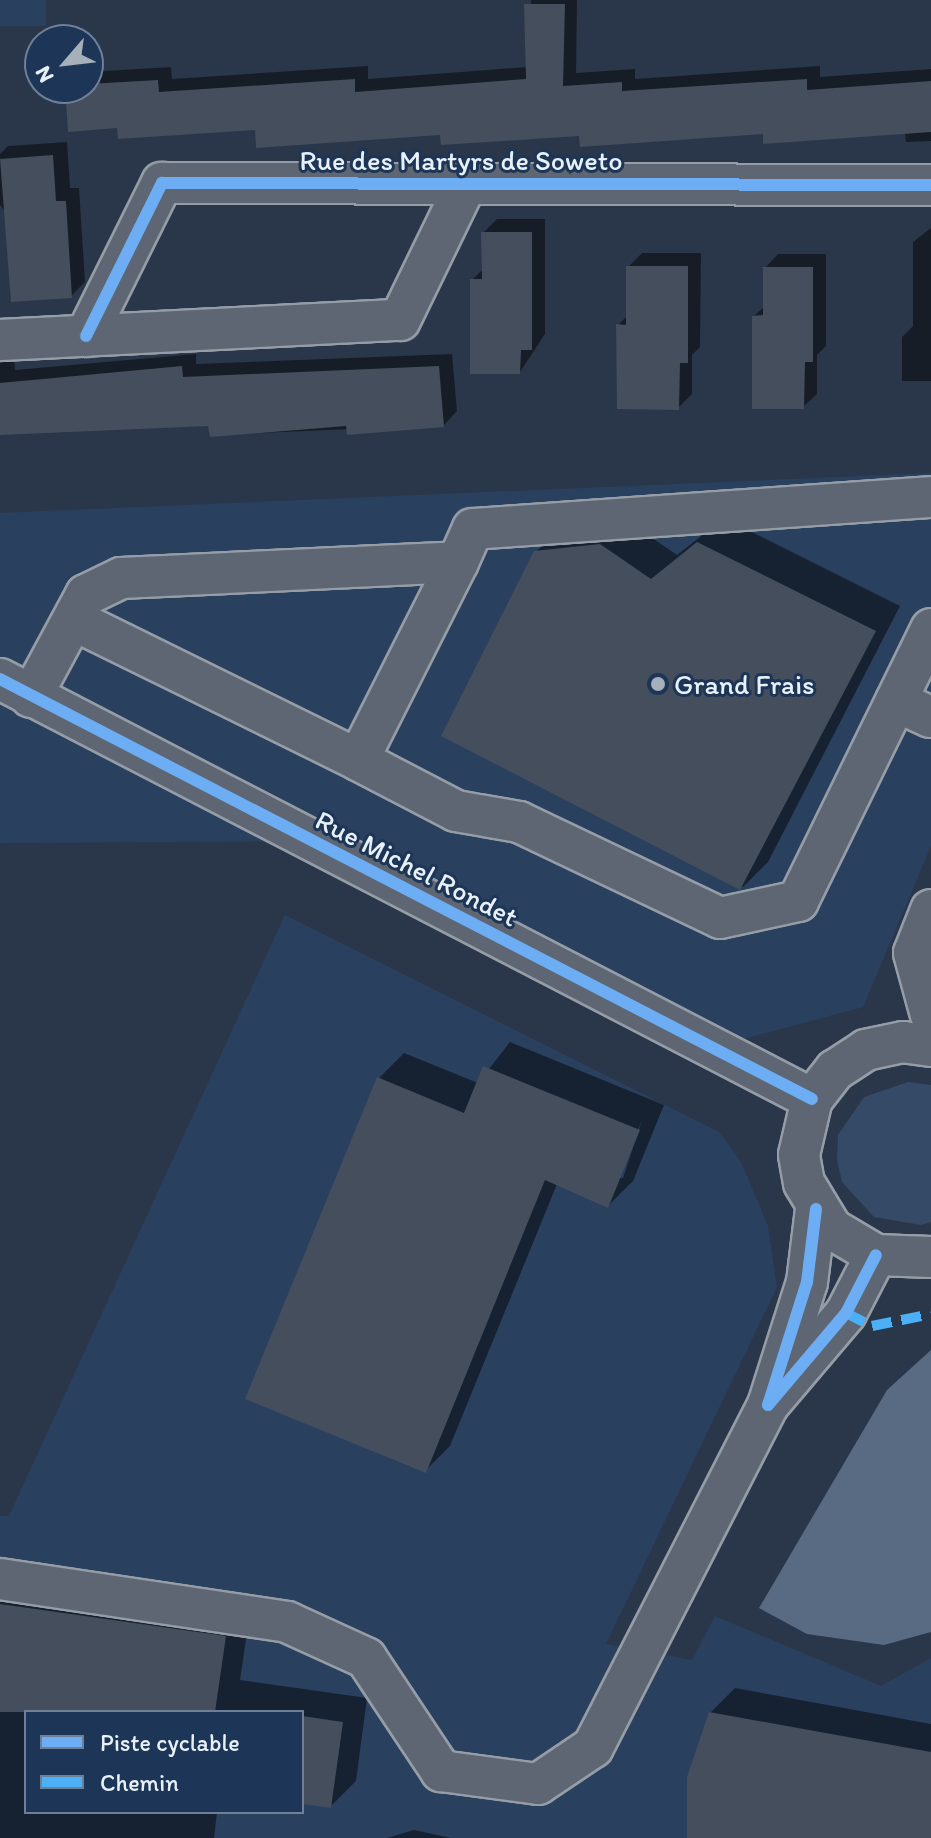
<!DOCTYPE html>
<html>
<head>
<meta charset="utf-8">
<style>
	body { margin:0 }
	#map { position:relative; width:931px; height:1838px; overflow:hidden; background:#2a374a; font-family:Itim,sans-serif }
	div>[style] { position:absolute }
	.built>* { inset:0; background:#2a405f; transform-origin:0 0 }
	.green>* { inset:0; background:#354a67 }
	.water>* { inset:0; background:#586b83 }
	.shadow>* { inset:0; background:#0007 }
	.building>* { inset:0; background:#444e5c }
	.roads { filter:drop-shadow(2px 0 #959da7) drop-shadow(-2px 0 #959da7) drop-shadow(0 2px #959da7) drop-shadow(0 -2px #959da7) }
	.minor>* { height:40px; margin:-20px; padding:0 20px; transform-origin:20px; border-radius:20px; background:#5d6672 }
	.quiet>* { height:10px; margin-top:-5px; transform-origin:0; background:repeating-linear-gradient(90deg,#4cb0f7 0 20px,transparent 0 30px) }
	.cycleway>* { height:12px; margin:-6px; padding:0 6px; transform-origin:6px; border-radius:6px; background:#6dadf4 }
	.dots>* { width:22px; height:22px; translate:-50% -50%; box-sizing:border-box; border:4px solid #1d3557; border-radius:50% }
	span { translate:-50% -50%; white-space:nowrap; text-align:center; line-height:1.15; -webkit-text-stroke:6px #1d3557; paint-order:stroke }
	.street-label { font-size:28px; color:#e8f1f8 }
	.poi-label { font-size:28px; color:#e8f1f8 }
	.left { translate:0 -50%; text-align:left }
	.legend { position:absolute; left:24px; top:1710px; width:280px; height:104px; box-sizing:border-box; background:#1d3557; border:2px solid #6e8097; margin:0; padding:10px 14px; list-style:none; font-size:24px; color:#e8f1f8 }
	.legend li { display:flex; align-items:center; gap:16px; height:40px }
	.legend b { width:40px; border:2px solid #6e8097 }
	.north { position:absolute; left:24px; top:24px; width:80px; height:80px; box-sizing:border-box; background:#1d3557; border:2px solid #6e8097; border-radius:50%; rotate:242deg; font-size:22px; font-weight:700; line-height:32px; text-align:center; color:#e8f1f8 }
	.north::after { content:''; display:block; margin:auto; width:28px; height:36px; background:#a6b0bb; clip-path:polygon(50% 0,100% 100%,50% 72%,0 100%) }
</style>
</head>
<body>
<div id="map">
	<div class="built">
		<div style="left:0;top:0;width:46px;height:26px"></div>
		<div style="clip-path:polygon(931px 473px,931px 846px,863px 1007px,743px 1039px,354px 841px,0 843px,0 513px)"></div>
		<div style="clip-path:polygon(evenodd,285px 915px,719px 1132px,741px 1162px,768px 1226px,777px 1287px,606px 1644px,692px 1660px,715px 1616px,881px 1686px,931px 1658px,931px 1838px,0 1838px,0 1516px,9px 1516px,285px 915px,26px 1712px,302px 1712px,302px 1812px,26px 1812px,26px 1712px)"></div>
	</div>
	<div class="green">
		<div style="clip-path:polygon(908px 1082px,931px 1085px,931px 1222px,921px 1225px,874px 1217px,842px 1182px,837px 1159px,838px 1135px,864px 1097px)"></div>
	</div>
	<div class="water">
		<div style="clip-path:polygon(931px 1350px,931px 1632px,884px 1645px,807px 1634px,759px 1608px,887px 1390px)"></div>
	</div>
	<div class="shadow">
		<div style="clip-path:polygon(531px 0,577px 0,576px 73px,635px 69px,635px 79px,820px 66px,820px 77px,931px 69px,931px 141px,906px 142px,905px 132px,119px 126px,88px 88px,88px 72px,171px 67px,172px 79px,368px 66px,368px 79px,527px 67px)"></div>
		<div style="clip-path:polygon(67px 142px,70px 188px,79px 188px,85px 282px,71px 296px,0 205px,0 154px,8px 146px)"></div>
		<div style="clip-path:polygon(497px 219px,545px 219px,545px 334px,520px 372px,472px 280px,484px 268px,483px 233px)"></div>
		<div style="clip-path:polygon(931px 228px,931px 381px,902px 381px,902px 337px,913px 326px,913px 242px)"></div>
		<div style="clip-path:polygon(642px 253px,701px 253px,700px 347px,692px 355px,692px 394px,678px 408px,618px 325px,628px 315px,628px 267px)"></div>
		<div style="clip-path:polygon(778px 254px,826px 254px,826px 346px,817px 355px,817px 394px,803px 407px,754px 316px,765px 306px,765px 268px)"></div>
		<div style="clip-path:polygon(196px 354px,196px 364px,452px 354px,457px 411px,444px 425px,211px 435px,210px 424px,0 433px,0 359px,14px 358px,15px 370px)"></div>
		<div style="clip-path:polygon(724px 518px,900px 606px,768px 862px,743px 887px,443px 736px,536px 552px,561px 526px,626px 520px,677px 555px)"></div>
		<div style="clip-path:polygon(evenodd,510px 1042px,664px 1105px,633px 1181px,608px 1206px,557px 1184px,450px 1446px,425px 1471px,379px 1078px,404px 1053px,478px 1083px,510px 1042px,642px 1120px,623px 1178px,618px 1178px,642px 1120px)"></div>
		<div style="clip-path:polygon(0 1577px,250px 1612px,240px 1680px,367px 1698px,356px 1781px,331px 1806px,302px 1802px,302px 1712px,26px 1712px,26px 1812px,217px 1812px,214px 1838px,0 1838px)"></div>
		<div style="clip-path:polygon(735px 1688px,931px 1724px,931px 1838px,690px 1838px,687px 1797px,710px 1713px)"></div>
		<div style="clip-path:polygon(414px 1830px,451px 1838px,387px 1838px)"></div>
	</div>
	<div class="building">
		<div style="clip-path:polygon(524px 4px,565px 4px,563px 86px,622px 82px,622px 91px,807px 79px,807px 90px,931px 81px,931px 132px,763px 144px,763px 134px,580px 147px,579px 136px,441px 145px,440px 135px,256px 148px,255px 130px,118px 139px,117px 128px,68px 132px,65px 88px,88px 84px,158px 80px,159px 92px,355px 79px,355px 92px,526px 79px)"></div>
		<div style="clip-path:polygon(53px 155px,56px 201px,66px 201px,72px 298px,11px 302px,0 159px)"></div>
		<div style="clip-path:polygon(481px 232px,532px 232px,532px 350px,521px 350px,520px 374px,470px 374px,470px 279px,482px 279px)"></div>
		<div style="clip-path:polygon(626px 266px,688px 266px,688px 363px,680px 363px,679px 410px,617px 409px,616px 324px,626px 325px)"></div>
		<div style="clip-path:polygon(763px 267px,813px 267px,813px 362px,805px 362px,804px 409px,752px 409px,752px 316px,763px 315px)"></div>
		<div style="clip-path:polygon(182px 366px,183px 377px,439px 366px,444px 427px,347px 435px,346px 426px,210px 437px,208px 426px,0 435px,0 383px)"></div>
		<div style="clip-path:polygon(697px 542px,876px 631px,740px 890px,441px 736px,534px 551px,600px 544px,651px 579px)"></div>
		<div style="clip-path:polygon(483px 1066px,640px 1130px,608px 1208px,545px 1180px,426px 1473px,245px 1399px,377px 1077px,464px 1113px)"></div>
		<div style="clip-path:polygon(0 1604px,226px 1636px,215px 1712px,0 1712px)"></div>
		<div style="clip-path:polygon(709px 1712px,931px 1752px,931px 1838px,687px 1838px,687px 1777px)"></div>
		<div style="clip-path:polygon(302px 1716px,343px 1722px,331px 1808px,302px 1804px)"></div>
	</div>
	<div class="roads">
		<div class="minor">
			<div style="left:86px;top:336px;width:171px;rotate:-63.6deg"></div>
			<div style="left:162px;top:183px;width:769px;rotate:0.15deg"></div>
			<div style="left:0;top:340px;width:400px;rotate:-2.9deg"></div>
			<div style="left:400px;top:320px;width:151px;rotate:-64.1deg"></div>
			<div style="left:74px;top:620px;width:317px;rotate:26.2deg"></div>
			<div style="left:358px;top:760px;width:222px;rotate:-63.2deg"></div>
			<div style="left:0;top:679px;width:914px;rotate:27.35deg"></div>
			<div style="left:31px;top:697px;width:116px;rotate:-61.7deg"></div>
			<div style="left:86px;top:595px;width:39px;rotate:-26deg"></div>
			<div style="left:121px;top:578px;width:337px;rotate:-2.7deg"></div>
			<div style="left:458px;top:562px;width:36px;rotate:-66deg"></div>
			<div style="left:473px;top:529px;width:459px;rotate:-4deg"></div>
			<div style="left:896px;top:701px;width:38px;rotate:25deg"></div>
			<div style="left:358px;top:760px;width:110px;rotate:27.5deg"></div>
			<div style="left:456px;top:811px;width:64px;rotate:9.9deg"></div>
			<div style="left:519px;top:822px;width:223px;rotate:25.5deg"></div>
			<div style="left:720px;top:918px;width:80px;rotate:-12.3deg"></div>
			<div style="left:798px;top:901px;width:303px;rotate:-63.9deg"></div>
			<div style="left:931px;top:910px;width:46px;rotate:111.6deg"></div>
			<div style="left:914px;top:953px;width:64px;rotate:74.7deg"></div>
			<div style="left:931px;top:1046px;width:28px;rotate:-172deg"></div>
			<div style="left:903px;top:1042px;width:38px;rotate:168deg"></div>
			<div style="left:866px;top:1050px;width:37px;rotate:147deg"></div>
			<div style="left:835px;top:1070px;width:37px;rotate:128deg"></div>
			<div style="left:812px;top:1099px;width:57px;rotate:103.1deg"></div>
			<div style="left:799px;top:1155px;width:28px;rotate:80deg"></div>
			<div style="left:804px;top:1183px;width:54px;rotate:58.7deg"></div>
			<div style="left:832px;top:1229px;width:51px;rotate:30.6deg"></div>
			<div style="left:876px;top:1255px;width:55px;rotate:2.1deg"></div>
			<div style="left:816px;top:1209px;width:74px;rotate:97deg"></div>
			<div style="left:807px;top:1282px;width:129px;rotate:107.6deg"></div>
			<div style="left:768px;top:1405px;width:121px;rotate:-49.7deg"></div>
			<div style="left:846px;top:1313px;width:65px;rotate:-62.7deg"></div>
			<div style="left:0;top:1579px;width:290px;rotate:8.5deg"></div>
			<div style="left:287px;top:1622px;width:87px;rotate:24.5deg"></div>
			<div style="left:366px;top:1658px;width:136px;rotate:56.4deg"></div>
			<div style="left:441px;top:1771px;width:98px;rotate:7.6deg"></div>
			<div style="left:538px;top:1784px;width:66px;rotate:-33.9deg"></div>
			<div style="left:593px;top:1747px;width:384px;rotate:-62.9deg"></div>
		</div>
	</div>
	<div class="quiet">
		<div style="left:846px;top:1313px;width:29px;rotate:27deg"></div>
		<div style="left:872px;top:1326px;width:60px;rotate:-11.5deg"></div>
	</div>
	<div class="cycleway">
		<div style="left:86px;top:336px;width:171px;rotate:-63.6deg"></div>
		<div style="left:162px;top:183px;width:769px;rotate:0.15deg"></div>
		<div style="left:0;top:679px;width:914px;rotate:27.35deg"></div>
		<div style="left:816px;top:1209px;width:74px;rotate:97deg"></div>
		<div style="left:807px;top:1282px;width:129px;rotate:107.6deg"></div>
		<div style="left:768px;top:1405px;width:121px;rotate:-49.7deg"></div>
		<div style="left:846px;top:1313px;width:65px;rotate:-62.7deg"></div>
	</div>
	<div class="dots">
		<div style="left:658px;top:684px;background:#a6b0bb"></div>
	</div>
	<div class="street-label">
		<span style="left:461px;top:160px">Rue des Martyrs de Soweto</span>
		<span style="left:417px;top:868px;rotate:27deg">Rue Michel Rondet</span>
	</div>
	<div class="poi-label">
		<span class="left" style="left:674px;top:684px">Grand Frais</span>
	</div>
	<ul class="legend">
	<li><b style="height:10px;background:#6dadf4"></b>Piste cyclable</li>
	<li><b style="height:10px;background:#4cb0f7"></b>Chemin</li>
	</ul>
	<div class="north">N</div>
</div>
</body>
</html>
